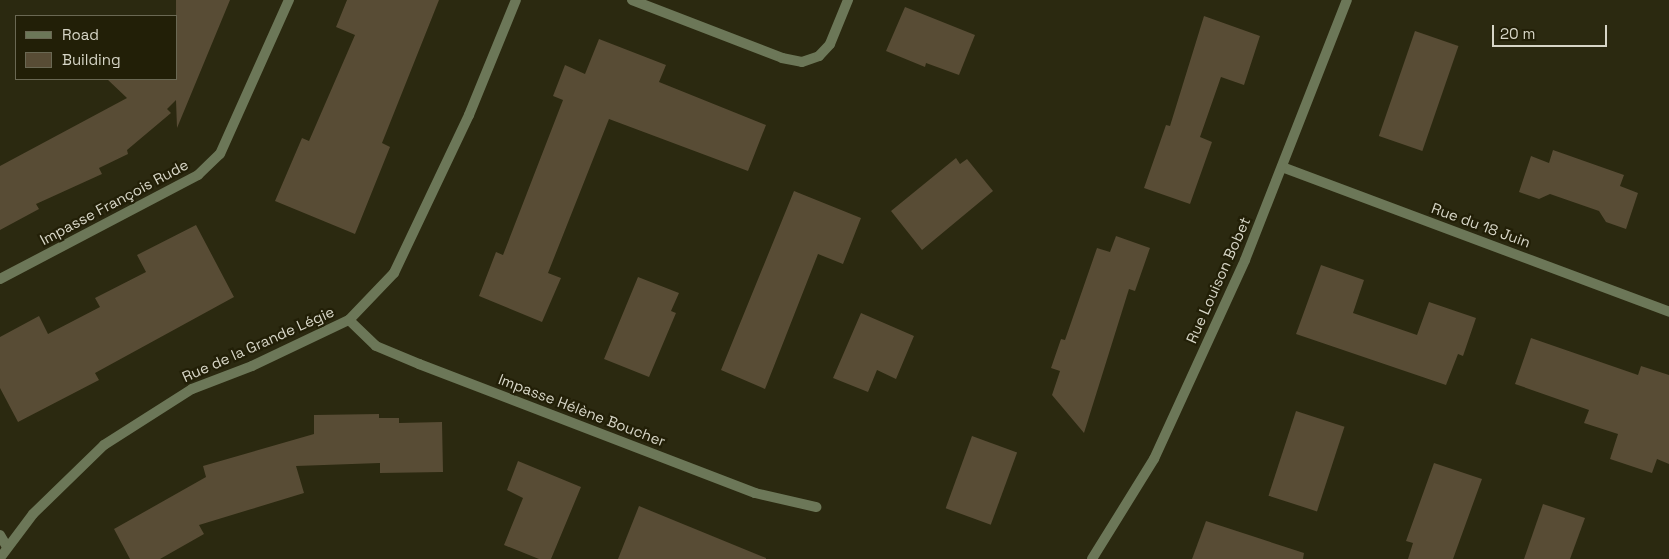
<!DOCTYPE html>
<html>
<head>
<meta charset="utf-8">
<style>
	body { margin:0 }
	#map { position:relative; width:1669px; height:559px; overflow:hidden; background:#2b2910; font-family:"Space Grotesk",sans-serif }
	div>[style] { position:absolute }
	.building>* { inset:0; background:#584c35; transform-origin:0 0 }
	.street>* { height:10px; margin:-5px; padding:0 5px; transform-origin:5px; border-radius:5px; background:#6c7758 }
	span { translate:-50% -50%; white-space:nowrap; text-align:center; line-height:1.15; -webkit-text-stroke:4.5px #221f07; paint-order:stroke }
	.street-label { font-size:15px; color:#d6d5c6 }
	.legend { position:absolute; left:15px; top:15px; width:162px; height:65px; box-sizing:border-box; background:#221f07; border:1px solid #6a6853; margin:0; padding:6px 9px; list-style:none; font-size:15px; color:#d6d5c6 }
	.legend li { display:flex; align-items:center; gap:10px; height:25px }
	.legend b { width:25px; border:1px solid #6a6853 }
	.scale { position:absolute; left:1492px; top:25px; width:115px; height:22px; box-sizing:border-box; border:2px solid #d6d5c6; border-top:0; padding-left:6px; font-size:15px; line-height:18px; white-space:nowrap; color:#d6d5c6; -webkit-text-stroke:4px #221f07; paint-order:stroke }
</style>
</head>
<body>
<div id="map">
	<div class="building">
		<div style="clip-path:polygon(176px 0,230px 0,177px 128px,176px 100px,167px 109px,171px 113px,127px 150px,128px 154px,99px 168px,102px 174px,36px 204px,39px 209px,0 230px,0 166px,127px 98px,107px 79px,176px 79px)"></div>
		<div style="clip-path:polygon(347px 0,439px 0,382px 143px,390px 147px,355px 234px,275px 201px,302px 138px,309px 141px,355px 35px,336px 27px)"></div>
		<div style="clip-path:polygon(905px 7px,975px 35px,959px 75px,926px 63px,925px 67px,886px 51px)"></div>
		<div style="clip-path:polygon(1204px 16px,1260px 36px,1244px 85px,1221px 77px,1200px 137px,1212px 142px,1190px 204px,1144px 188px,1166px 125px,1170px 126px)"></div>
		<div style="left:1415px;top:31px;width:46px;height:111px;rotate:19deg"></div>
		<div style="clip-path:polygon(599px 39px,666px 65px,659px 82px,766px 125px,748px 171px,609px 119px,548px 273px,561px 278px,542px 322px,479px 296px,496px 252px,503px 255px,563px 100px,553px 96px,565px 65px,585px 74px)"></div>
		<div style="clip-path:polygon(1553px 150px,1624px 175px,1620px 186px,1638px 193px,1626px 229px,1606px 222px,1599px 211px,1550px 194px,1539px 199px,1519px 192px,1531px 156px,1549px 163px)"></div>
		<div style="clip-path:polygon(956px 158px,960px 164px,967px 159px,993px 191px,922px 250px,891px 211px)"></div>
		<div style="clip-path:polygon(794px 191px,861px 218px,843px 264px,818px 254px,765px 389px,721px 370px)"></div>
		<div style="clip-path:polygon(196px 225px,234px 297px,95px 373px,99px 380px,18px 422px,0 388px,0 337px,39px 316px,48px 334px,100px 307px,95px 298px,146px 272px,137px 255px)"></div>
		<div style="clip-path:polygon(1116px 236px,1150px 248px,1135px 291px,1129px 289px,1084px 433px,1052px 395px,1060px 371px,1051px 368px,1061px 339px,1065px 340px,1097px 248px,1110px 252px)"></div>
		<div style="clip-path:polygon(1321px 265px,1364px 280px,1353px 313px,1417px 335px,1429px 302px,1476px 318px,1463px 356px,1458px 354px,1446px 385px,1296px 334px)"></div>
		<div style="clip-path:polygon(638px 277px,679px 293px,671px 311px,676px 313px,649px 377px,604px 359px)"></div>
		<div style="clip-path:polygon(861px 313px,914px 336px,896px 379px,877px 370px,868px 392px,833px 378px)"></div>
		<div style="clip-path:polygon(1531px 338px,1638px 375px,1641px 366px,1669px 375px,1669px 464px,1657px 459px,1652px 473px,1610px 459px,1618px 434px,1584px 423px,1589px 410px,1515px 384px)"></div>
		<div style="left:1296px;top:411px;width:51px;height:89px;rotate:18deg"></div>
		<div style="clip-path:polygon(379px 414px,379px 418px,399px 418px,399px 423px,442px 422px,443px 472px,380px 473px,380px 463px,296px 466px,304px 493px,199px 525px,204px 534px,160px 559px,130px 559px,114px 529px,206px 477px,203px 466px,314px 434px,314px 415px)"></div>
		<div style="left:972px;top:436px;width:48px;height:77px;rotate:20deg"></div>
		<div style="clip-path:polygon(518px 461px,581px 487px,551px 559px,539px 559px,504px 545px,523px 498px,507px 490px)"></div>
		<div style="clip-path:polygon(1434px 463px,1482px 479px,1453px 559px,1408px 559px,1413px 543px,1406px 541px)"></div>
		<div style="clip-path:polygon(1543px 504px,1585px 518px,1570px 559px,1524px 559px)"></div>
		<div style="clip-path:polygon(639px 506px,766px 558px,766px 559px,618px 559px)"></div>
		<div style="clip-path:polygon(1206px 521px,1304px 553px,1303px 559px,1192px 559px)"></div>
	</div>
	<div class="street">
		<div style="left:632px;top:0;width:161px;rotate:21.1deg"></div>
		<div style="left:782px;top:58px;width:20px;rotate:11deg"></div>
		<div style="left:802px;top:62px;width:18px;rotate:-19deg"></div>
		<div style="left:819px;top:56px;width:16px;rotate:-47deg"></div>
		<div style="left:830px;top:44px;width:48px;rotate:-67.8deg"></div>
		<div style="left:1282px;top:167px;width:413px;rotate:20.5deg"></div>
		<div style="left:0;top:279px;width:224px;rotate:-27.7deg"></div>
		<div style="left:198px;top:175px;width:30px;rotate:-44deg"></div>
		<div style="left:220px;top:154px;width:169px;rotate:-65.9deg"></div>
		<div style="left:349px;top:320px;width:37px;rotate:44deg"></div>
		<div style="left:376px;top:346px;width:47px;rotate:22.7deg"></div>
		<div style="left:419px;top:364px;width:360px;rotate:21deg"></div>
		<div style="left:755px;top:493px;width:63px;rotate:12.9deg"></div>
		<div style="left:0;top:535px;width:14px;rotate:60deg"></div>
		<div style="left:0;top:558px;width:55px;rotate:-53.1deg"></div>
		<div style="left:33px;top:514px;width:99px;rotate:-44.2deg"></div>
		<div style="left:104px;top:445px;width:104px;rotate:-32.5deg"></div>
		<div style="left:192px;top:389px;width:64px;rotate:-21deg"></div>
		<div style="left:252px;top:366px;width:107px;rotate:-25.4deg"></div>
		<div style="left:349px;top:320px;width:65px;rotate:-46.2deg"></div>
		<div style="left:394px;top:273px;width:175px;rotate:-64.6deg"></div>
		<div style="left:469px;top:115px;width:124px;rotate:-67.8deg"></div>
		<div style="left:1092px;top:559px;width:118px;rotate:-58.2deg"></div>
		<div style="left:1154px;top:459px;width:219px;rotate:-65.4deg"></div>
		<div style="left:1245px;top:260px;width:279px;rotate:-68.6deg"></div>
	</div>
	<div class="street-label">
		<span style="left:114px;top:202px;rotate:-28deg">Impasse François Rude</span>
		<span style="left:1481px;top:225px;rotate:20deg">Rue du 18 Juin</span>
		<span style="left:1218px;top:280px;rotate:-66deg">Rue Louison Bobet</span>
		<span style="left:258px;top:344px;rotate:-24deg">Rue de la Grande Légie</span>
		<span style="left:582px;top:410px;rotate:21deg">Impasse Hélène Boucher</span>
	</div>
	<ul class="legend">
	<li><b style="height:6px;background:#6c7758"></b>Road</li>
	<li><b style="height:14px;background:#584c35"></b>Building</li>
	</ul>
	<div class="scale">20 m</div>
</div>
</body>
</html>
